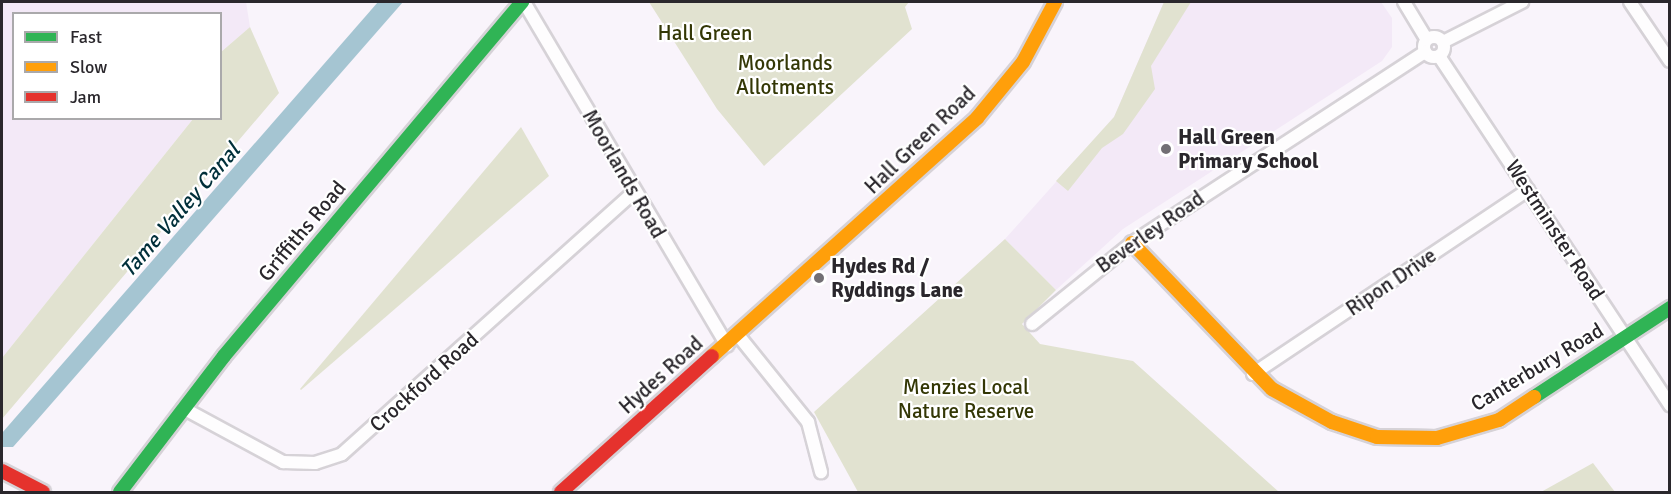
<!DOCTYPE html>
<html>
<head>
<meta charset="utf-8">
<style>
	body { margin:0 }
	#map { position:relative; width:1671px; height:494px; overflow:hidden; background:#f9f4fb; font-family:Signika,sans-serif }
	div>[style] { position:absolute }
	.built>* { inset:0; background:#f3e9f7 }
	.green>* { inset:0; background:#e1e2d0 }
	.water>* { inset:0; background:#a5c5d2 }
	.roads { filter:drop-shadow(2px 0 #d6d2d7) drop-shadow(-2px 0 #d6d2d7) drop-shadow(0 2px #d6d2d7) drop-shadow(0 -2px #d6d2d7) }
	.street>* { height:12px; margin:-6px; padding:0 6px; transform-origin:6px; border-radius:6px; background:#fefdfe }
	.street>.ring { margin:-6px; padding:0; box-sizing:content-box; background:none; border:12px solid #fefdfe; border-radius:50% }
	.fast>* { height:14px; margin:-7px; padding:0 7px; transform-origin:7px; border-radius:7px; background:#30b455 }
	.slow>* { height:14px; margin:-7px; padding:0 7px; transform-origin:7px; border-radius:7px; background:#ff9f0a }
	.jam>* { height:14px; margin:-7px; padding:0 7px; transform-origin:7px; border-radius:7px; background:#e5322d }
	.dots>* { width:16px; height:16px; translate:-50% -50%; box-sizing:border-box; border:3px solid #fff; border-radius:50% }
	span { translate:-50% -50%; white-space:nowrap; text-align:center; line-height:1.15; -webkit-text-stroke:4.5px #fff; paint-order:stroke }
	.park-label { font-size:21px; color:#333705 }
	.poi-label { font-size:21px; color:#2a272c; font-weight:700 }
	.left { translate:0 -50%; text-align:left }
	.street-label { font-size:21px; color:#2a272c }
	.water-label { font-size:22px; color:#002f3a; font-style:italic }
	.frame { position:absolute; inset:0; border:3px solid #2a272c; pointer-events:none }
	.legend { position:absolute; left:12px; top:12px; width:210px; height:108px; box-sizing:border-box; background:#fff; border:2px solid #aaa9ab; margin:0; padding:8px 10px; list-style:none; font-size:18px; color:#2a272c }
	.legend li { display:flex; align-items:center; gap:12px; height:30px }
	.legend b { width:30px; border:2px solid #aaa9ab }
</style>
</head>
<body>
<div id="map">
	<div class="built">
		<div style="clip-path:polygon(2px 2px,246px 2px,250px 27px,221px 52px,220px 14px,14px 14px,14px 118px,193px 119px,2px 358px)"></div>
		<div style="clip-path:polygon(1164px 2px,1381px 2px,1392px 18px,1392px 47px,1382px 61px,1123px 229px,1056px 290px,1005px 239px,1114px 117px)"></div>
	</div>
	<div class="green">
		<div style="clip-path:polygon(649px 2px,909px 2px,905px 7px,912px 29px,764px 166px,717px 109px)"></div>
		<div style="clip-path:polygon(1164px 2px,1191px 2px,1151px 66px,1155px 89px,1123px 134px,1102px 148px,1068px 191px,1056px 181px,1114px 117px)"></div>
		<div style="clip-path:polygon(250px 27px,279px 93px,2px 419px,2px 358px,193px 119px,220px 118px,221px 52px)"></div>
		<div style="clip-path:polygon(521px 127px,549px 176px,301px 390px,300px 389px)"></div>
		<div style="clip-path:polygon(1005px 239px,1056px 290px,1022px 324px,1040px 344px,1133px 361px,1279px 492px,858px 492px,814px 412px)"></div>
		<div style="clip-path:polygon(1593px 463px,1615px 492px,1541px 492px)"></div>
	</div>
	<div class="water">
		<div style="clip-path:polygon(378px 2px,403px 2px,38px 419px,13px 447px,2px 447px,2px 433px)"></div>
	</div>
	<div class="roads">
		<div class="street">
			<div style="left:524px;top:2px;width:399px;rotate:59.4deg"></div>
			<div style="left:1404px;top:2px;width:44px;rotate:58.8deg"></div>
			<div style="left:1630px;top:2px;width:71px;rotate:55.9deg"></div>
			<div class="ring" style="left:1424px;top:37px;width:8px;height:8px"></div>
			<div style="left:1443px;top:42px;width:89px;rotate:-26.9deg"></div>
			<div style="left:1439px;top:56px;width:419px;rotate:56.5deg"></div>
			<div style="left:1032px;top:324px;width:129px;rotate:-39deg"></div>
			<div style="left:1132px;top:243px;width:350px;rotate:-33.1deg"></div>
			<div style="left:738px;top:335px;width:112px;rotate:51.2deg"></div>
			<div style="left:808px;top:422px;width:52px;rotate:75.4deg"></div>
			<div style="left:1253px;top:374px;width:331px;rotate:-33.8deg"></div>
			<div style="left:183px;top:408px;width:114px;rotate:28.4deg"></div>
			<div style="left:283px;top:462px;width:32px;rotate:2deg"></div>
			<div style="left:315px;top:463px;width:28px;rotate:-18deg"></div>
			<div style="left:342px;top:454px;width:392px;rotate:-41.9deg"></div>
		</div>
		<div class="fast">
			<div style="left:1534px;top:397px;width:163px;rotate:-33.2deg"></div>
			<div style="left:120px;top:492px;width:171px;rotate:-52.6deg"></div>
			<div style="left:224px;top:356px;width:463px;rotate:-49.9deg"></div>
		</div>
		<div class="slow">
			<div style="left:1132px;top:243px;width:202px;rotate:46.2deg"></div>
			<div style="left:1272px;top:389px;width:68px;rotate:28.8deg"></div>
			<div style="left:1332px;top:422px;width:47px;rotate:18.4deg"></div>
			<div style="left:1377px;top:437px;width:60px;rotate:1deg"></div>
			<div style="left:1437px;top:438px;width:65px;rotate:-16.2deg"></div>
			<div style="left:1499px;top:420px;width:42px;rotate:-33.3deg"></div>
			<div style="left:712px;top:356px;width:356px;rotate:-41.9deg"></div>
			<div style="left:977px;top:118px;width:72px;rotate:-50.6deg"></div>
			<div style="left:1023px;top:62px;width:68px;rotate:-61.9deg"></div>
		</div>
		<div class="jam">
			<div style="left:2px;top:471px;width:46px;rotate:27.1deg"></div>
			<div style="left:561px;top:492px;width:203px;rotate:-42deg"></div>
		</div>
	</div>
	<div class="dots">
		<div style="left:1166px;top:149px;background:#726f74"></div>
		<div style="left:819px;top:278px;background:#726f74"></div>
	</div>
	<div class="park-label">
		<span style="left:705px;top:33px">Hall Green</span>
		<span style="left:785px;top:75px">Moorlands<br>Allotments</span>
		<span style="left:966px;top:399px">Menzies Local<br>Nature Reserve</span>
	</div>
	<div class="poi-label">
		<span class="left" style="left:1178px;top:149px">Hall Green<br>Primary School</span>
		<span class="left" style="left:831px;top:278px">Hydes Rd /<br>Ryddings Lane</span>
	</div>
	<div class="street-label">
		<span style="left:920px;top:140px;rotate:-44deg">Hall Green Road</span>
		<span style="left:624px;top:174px;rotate:60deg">Moorlands Road</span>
		<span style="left:1555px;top:230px;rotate:57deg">Westminster Road</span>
		<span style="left:302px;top:231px;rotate:-50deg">Griffiths Road</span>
		<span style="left:1150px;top:232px;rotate:-35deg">Beverley Road</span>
		<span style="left:1391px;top:282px;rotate:-34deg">Ripon Drive</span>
		<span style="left:1537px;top:367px;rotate:-31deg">Canterbury Road</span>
		<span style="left:661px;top:375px;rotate:-42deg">Hydes Road</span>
		<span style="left:424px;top:382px;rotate:-42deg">Crockford Road</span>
	</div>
	<div class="water-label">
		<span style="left:180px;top:210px;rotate:-49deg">Tame Valley Canal</span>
	</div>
	<div class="frame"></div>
	<ul class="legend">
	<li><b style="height:8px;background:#30b455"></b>Fast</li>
	<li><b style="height:8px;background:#ff9f0a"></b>Slow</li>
	<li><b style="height:8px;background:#e5322d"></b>Jam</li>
	</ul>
</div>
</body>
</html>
